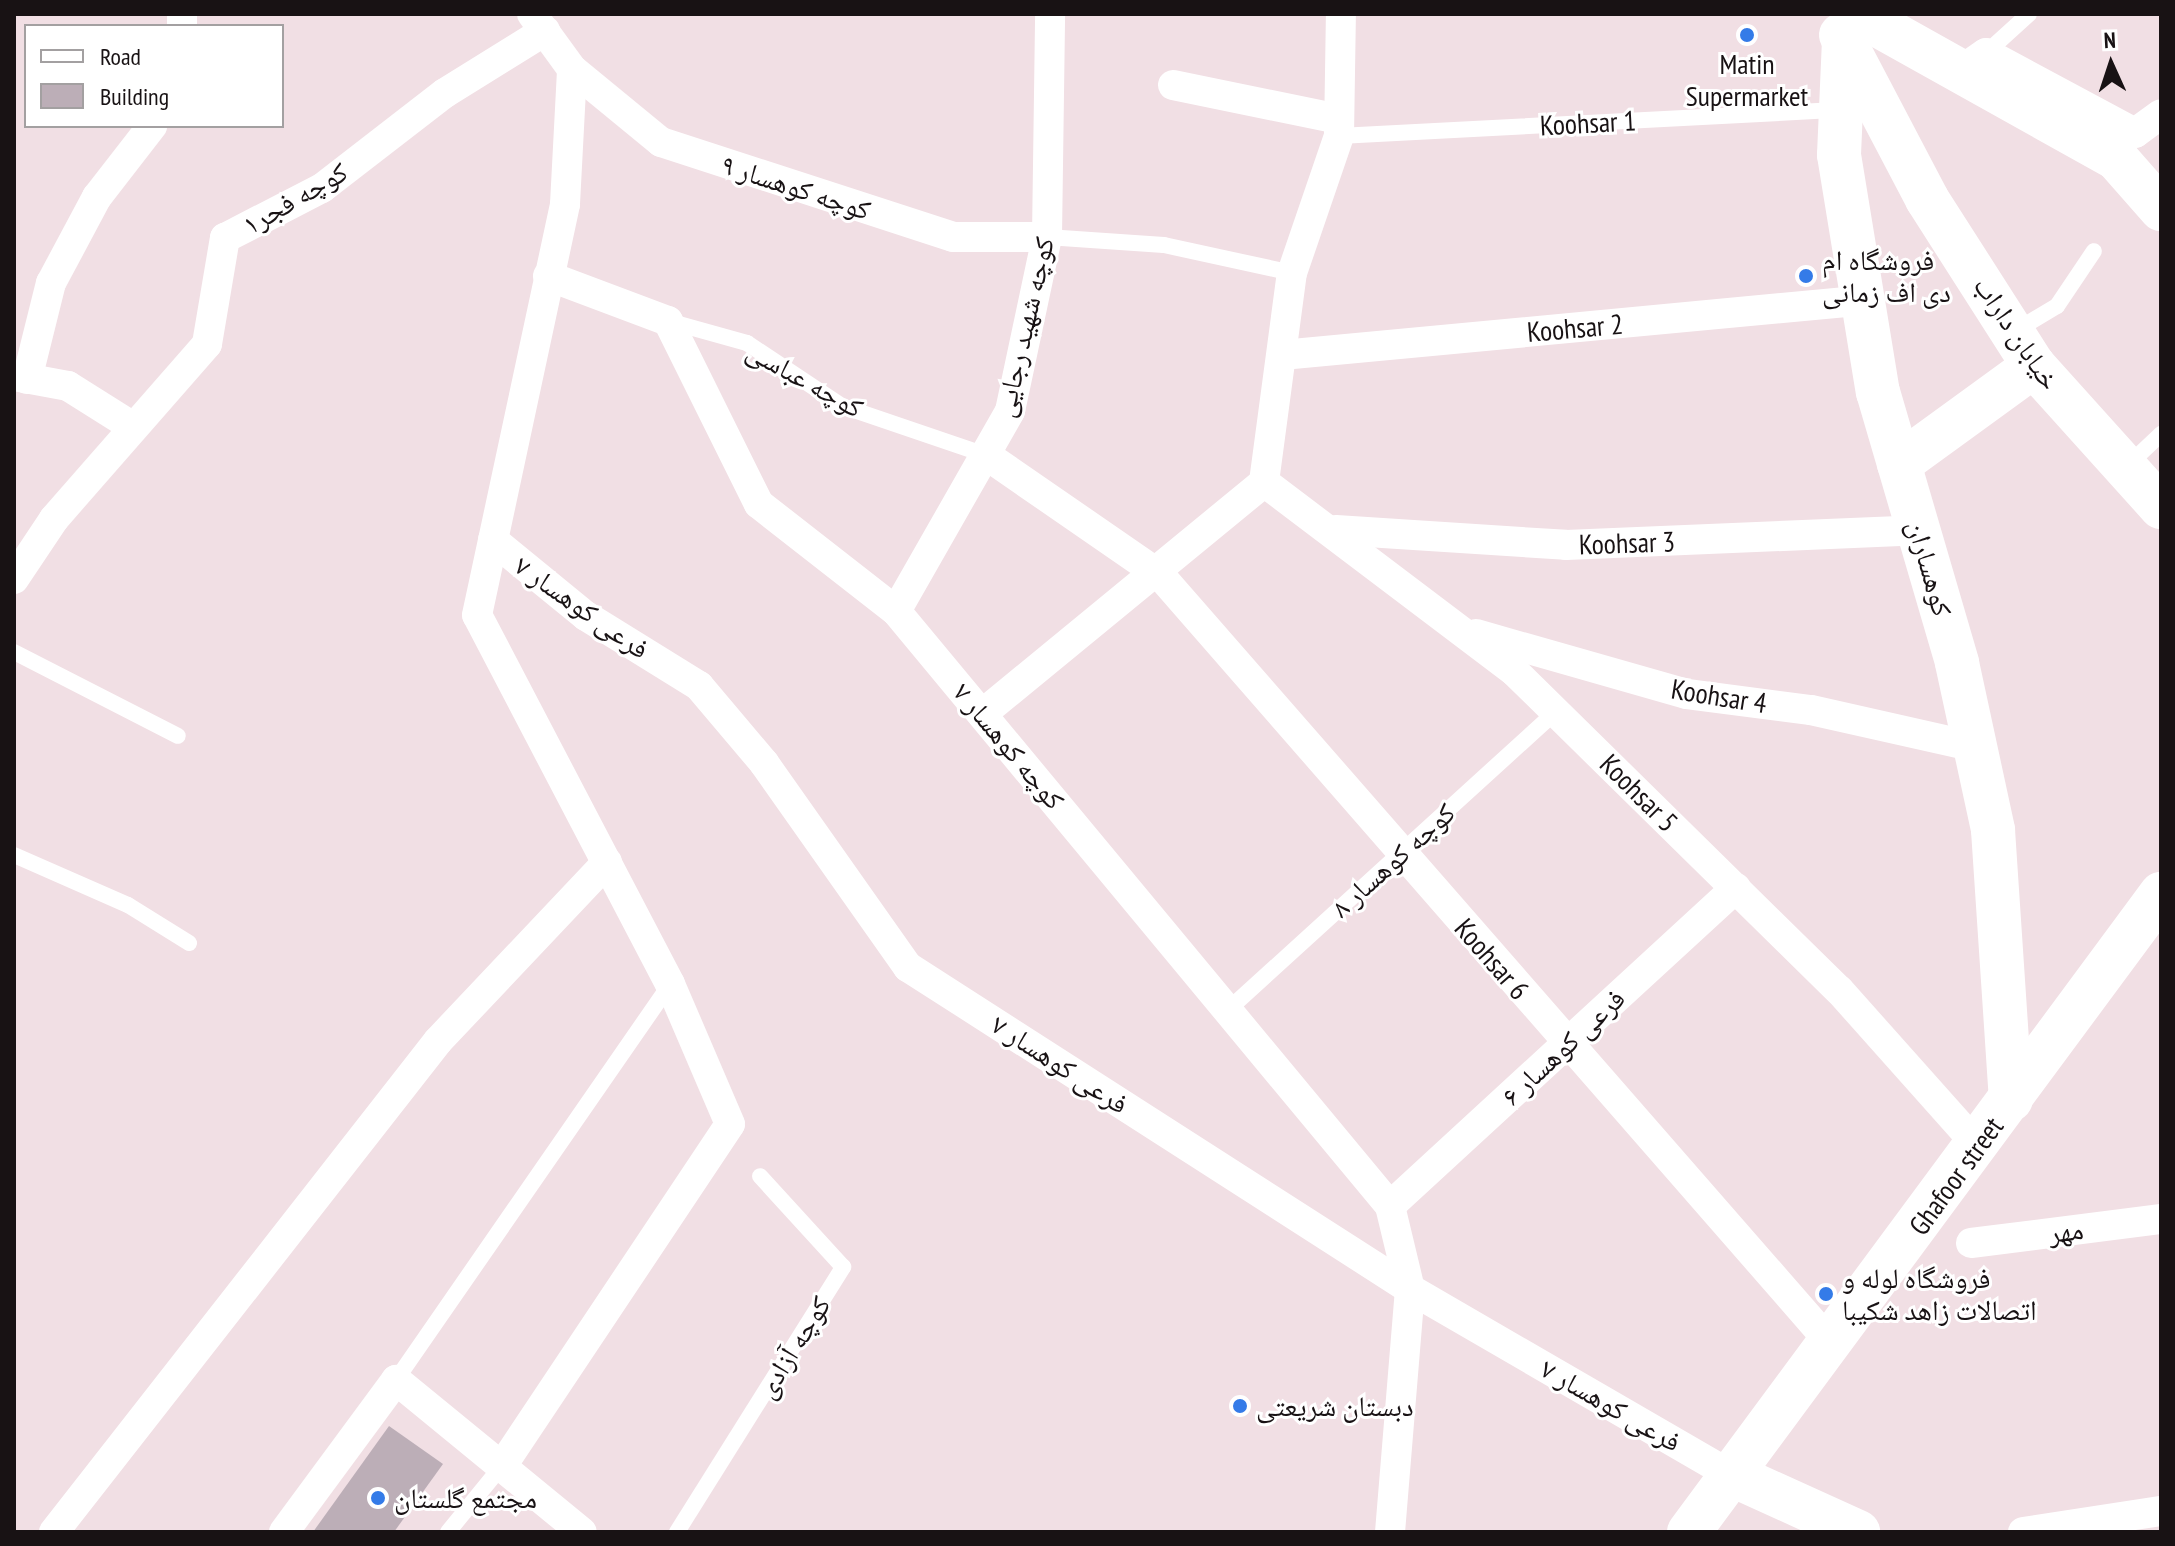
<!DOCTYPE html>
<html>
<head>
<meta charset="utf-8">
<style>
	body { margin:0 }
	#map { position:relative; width:2175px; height:1546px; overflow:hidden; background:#f1dfe4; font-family:"PT Sans Narrow","Noto Naskh Arabic",sans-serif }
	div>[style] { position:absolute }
	.building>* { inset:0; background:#bcaeb7 }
	.lane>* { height:16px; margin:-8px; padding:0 8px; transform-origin:8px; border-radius:8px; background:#fff }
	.street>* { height:30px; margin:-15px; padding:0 15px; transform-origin:15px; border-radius:15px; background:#fff }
	.secondary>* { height:44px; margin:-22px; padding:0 22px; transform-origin:22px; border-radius:22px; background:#fff }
	.dots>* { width:22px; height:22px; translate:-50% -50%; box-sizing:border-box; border:4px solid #fff; border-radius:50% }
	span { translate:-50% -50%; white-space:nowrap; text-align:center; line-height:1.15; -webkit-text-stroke:6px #fff; paint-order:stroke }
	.poi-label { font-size:28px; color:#181214 }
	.left { translate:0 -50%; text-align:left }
	.street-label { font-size:28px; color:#181214 }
	.frame { position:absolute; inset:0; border:16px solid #181214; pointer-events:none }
	.legend { position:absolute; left:24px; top:24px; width:260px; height:104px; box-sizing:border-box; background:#fff; border:2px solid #a3a0a1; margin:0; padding:10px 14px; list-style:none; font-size:24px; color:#181214 }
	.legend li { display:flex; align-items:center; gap:16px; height:40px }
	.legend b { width:40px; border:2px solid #a3a0a1 }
	.north { position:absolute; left:2071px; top:24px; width:80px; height:80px; -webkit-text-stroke:6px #fff; paint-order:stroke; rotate:357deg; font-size:22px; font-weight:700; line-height:32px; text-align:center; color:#181214 }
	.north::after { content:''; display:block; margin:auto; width:28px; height:36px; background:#181214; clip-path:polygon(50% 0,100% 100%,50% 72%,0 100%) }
</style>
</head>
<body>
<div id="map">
	<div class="building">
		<div style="clip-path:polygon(389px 1426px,443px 1464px,394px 1532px,313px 1532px)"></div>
	</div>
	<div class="lane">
		<div style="left:1986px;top:53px;width:58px;rotate:-42.2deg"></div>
		<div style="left:1339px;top:136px;width:499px;rotate:-3deg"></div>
		<div style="left:1047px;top:237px;width:117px;rotate:3.9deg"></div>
		<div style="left:1164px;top:245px;width:131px;rotate:12.3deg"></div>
		<div style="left:668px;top:321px;width:82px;rotate:15.6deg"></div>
		<div style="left:747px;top:343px;width:114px;rotate:33.6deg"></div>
		<div style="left:842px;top:406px;width:152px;rotate:18.8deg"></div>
		<div style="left:2015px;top:331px;width:49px;rotate:-30.8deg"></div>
		<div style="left:2057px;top:306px;width:66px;rotate:-56.1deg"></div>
		<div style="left:2127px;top:466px;width:47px;rotate:-43.3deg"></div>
		<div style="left:14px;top:652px;width:184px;rotate:27.1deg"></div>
		<div style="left:14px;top:855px;width:124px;rotate:23.7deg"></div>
		<div style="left:128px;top:905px;width:72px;rotate:31.9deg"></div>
		<div style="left:1229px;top:1009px;width:443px;rotate:-42.3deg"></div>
		<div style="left:396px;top:1380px;width:482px;rotate:-55.3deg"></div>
		<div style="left:448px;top:1532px;width:89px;rotate:-50.9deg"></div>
		<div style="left:677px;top:1532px;width:313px;rotate:-57.9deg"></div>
		<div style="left:843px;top:1267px;width:123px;rotate:-132.4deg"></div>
	</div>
	<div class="street">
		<div style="left:182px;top:14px;width:12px;rotate:90deg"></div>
		<div style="left:532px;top:14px;width:68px;rotate:54deg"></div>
		<div style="left:572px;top:69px;width:115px;rotate:39.4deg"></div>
		<div style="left:661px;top:142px;width:307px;rotate:18deg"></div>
		<div style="left:953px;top:237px;width:94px"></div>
		<div style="left:1957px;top:73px;width:35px;rotate:-35deg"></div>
		<div style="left:1986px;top:53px;width:169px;rotate:28.2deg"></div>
		<div style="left:2135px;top:133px;width:32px;rotate:-36deg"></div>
		<div style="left:1173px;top:85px;width:168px;rotate:11.6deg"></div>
		<div style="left:548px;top:276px;width:128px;rotate:20.6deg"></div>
		<div style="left:668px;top:321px;width:204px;rotate:63.6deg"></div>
		<div style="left:759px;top:504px;width:174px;rotate:38deg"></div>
		<div style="left:896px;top:611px;width:773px;rotate:50.3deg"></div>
		<div style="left:1390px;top:1206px;width:85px;rotate:76.5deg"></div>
		<div style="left:1410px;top:1289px;width:244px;rotate:94.7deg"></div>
		<div style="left:1282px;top:355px;width:588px;rotate:-5.37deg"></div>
		<div style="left:14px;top:376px;width:55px;rotate:10.5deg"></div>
		<div style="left:68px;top:386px;width:77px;rotate:32.2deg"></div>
		<div style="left:27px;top:379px;width:99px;rotate:-76deg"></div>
		<div style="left:51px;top:283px;width:98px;rotate:-61.9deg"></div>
		<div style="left:97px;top:197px;width:90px;rotate:-52.2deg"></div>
		<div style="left:986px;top:455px;width:211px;rotate:34.6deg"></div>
		<div style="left:1160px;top:575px;width:1016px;rotate:48.87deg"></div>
		<div style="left:1264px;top:482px;width:315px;rotate:37.1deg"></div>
		<div style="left:1515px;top:672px;width:454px;rotate:44.5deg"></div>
		<div style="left:1839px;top:990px;width:208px;rotate:48.3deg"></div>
		<div style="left:1336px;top:530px;width:230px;rotate:3.7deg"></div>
		<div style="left:1566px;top:545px;width:352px;rotate:-2.4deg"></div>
		<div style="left:493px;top:540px;width:120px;rotate:39.3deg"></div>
		<div style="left:586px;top:616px;width:133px;rotate:31.8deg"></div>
		<div style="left:699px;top:686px;width:101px;rotate:49.8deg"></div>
		<div style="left:764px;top:763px;width:250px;rotate:54.8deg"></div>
		<div style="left:908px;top:967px;width:596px;rotate:32.68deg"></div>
		<div style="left:1410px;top:1289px;width:367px;rotate:30.1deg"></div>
		<div style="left:14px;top:579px;width:72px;rotate:-56.3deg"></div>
		<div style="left:54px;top:519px;width:232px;rotate:-48.8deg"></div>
		<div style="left:207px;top:344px;width:108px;rotate:-80.4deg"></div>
		<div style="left:225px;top:238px;width:109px;rotate:-27.3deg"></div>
		<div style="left:322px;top:188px;width:155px;rotate:-37.7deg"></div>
		<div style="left:445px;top:93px;width:118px;rotate:-31.8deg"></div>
		<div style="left:896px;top:611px;width:230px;rotate:-60.3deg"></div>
		<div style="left:1010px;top:411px;width:178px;rotate:-78deg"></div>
		<div style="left:1047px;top:237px;width:223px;rotate:-89.2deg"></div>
		<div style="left:1476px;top:634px;width:219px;rotate:15.9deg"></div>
		<div style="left:1687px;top:694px;width:125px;rotate:7.4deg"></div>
		<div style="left:1811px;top:710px;width:168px;rotate:12.7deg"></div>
		<div style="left:982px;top:714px;width:365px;rotate:-39.4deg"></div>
		<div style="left:1264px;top:482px;width:211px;rotate:-82.4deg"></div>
		<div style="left:1292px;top:273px;width:145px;rotate:-71.1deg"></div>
		<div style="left:1339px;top:136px;width:122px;rotate:-89.1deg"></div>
		<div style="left:1390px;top:1206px;width:470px;rotate:-42.6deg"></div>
		<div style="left:1971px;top:1243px;width:192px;rotate:-7.2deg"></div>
		<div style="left:504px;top:1463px;width:407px;rotate:-56.3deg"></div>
		<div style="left:730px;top:1124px;width:152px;rotate:-113.2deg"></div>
		<div style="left:670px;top:984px;width:416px;rotate:-117.6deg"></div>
		<div style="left:477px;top:615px;width:420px;rotate:-77.9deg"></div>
		<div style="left:565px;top:204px;width:135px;rotate:-87deg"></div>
		<div style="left:54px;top:1532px;width:623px;rotate:-51.97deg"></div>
		<div style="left:438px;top:1041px;width:246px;rotate:-46.6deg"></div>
		<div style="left:284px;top:1532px;width:189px;rotate:-53.6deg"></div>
		<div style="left:396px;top:1380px;width:240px;rotate:39.3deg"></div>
		<div style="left:2023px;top:1532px;width:140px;rotate:-8.7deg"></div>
	</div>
	<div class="secondary">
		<div style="left:1858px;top:14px;width:297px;rotate:29.2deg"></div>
		<div style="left:2117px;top:159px;width:67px;rotate:48.7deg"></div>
		<div style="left:1841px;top:35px;width:185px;rotate:62.3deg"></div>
		<div style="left:1927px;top:199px;width:198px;rotate:57.4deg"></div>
		<div style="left:2034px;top:366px;width:190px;rotate:48deg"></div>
		<div style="left:1844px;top:40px;width:115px;rotate:92.5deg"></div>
		<div style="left:1839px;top:155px;width:240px;rotate:80.7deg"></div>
		<div style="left:1878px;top:392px;width:282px;rotate:73.7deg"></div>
		<div style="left:1957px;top:663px;width:171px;rotate:77.8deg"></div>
		<div style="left:1993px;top:830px;width:270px;rotate:86.2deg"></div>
		<div style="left:1899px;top:464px;width:167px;rotate:-36deg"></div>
		<div style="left:1728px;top:1473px;width:143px;rotate:24.4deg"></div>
		<div style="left:1689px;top:1532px;width:794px;rotate:-53.51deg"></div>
	</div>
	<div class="dots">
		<div style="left:1747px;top:35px;background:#347be8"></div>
		<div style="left:1806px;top:276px;background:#347be8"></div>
		<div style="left:1826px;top:1294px;background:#347be8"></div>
		<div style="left:1240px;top:1406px;background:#347be8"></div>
		<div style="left:378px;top:1498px;background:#347be8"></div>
	</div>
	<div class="poi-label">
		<span style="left:1747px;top:80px">Matin<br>Supermarket</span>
		<span class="left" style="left:1822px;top:276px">فروشگاه ام<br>دی اف زمانی</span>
		<span class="left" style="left:1842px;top:1294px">فروشگاه لوله و<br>اتصالات زاهد شکیبا</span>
		<span class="left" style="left:1256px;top:1406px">دبستان شریعتی</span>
		<span class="left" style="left:394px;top:1498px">مجتمع گلستان</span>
	</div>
	<div class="street-label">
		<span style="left:1588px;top:123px;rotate:-3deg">Koohsar 1</span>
		<span style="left:796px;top:187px;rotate:18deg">کوچه کوهسار ۹</span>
		<span style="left:295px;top:198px;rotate:-30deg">کوچه فجر۱</span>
		<span style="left:1024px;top:327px;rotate:-77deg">کوچه شهید رجایی</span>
		<span style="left:1575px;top:328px;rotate:-5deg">Koohsar 2</span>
		<span style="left:2017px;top:333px;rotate:56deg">خیابان داراب</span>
		<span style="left:805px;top:379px;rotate:29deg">کوچه عباسی</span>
		<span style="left:1627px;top:543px;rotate:-2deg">Koohsar 3</span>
		<span style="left:1930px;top:568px;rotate:74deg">کوهساران</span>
		<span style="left:582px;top:607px;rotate:35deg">فرعی کوهسار ۷</span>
		<span style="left:1719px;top:696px;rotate:9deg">Koohsar 4</span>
		<span style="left:1009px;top:746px;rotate:50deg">کوچه کوهسار ۷</span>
		<span style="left:1639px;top:793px;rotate:45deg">Koohsar 5</span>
		<span style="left:1393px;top:860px;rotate:-42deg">کوچه کوهسار ۸</span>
		<span style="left:1492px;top:959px;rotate:49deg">Koohsar 6</span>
		<span style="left:1563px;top:1047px;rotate:-43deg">فرعی کوهسار ۶</span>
		<span style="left:1060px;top:1064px;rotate:33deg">فرعی کوهسار ۷</span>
		<span style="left:1956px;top:1176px;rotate:-54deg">Ghafoor street</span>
		<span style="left:2066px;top:1231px;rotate:-7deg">مهر</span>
		<span style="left:793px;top:1347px;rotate:-58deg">کوچه آزادی</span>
		<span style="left:1611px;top:1405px;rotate:30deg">فرعی کوهسار ۷</span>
	</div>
	<div class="frame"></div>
	<ul class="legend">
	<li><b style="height:10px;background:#fff"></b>Road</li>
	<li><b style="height:22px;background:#bcaeb7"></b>Building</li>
	</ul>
	<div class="north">N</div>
</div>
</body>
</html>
